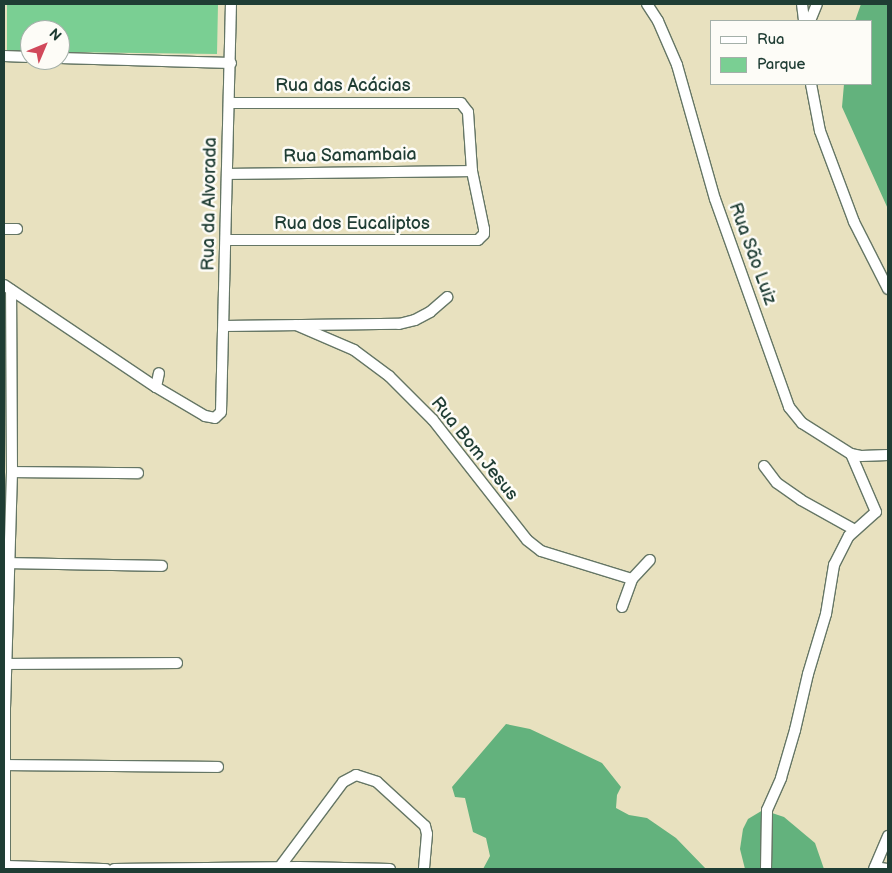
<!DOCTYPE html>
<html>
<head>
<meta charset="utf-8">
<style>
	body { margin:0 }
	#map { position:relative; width:892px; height:873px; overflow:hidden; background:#e8e1bf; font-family:"Balsamiq Sans",sans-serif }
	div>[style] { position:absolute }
	.green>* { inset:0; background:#7acf93 }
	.forest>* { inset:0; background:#63b27d }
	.roads { filter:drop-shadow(1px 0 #657665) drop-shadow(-1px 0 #657665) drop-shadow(0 1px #657665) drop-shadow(0 -1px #657665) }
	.minor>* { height:10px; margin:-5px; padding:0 5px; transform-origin:5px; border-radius:5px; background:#fff }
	span { translate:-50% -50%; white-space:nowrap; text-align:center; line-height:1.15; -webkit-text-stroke:5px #fdfcf7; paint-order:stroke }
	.street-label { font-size:18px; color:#1f3d34 }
	.frame { position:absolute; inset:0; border:5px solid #1f3d34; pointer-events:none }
	.legend { position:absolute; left:710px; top:20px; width:162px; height:65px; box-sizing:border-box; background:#fdfcf7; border:1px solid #a4b0a9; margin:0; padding:6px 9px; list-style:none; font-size:15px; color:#1f3d34 }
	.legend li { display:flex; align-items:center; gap:10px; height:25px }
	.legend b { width:25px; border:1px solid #a4b0a9 }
	.north { position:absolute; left:20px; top:20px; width:50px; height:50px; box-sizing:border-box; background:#fdfcf7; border:1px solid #a4b0a9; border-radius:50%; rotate:45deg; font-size:14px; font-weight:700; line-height:20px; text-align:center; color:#1f3d34 }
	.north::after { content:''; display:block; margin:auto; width:18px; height:22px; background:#d1495b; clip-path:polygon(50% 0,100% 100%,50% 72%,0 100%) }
</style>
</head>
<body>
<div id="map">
	<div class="green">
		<div style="clip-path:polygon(7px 4px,218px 4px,217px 54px,60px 52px,60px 30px,30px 30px,30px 52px,7px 52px)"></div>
	</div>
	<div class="forest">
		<div style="clip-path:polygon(861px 4px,888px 4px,888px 209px,842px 107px,844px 84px,871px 84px,871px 21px,855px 21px)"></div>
		<div style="clip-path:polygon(506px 724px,530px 729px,602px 763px,621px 787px,617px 795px,616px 808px,629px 815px,647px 818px,676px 838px,706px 869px,483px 869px,490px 856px,486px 838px,473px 832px,465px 798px,455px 797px,452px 787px)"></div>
		<div style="clip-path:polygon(763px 810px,784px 817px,815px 843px,824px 869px,745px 869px,740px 849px,743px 829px,748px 819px)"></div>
	</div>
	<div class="roads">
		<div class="minor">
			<div style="left:647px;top:4px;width:20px;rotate:57deg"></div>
			<div style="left:658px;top:21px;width:48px;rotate:66.6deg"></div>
			<div style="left:677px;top:65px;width:139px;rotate:74.2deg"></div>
			<div style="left:715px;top:199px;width:221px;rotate:70.4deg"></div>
			<div style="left:789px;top:407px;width:21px;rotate:51deg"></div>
			<div style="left:802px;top:423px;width:58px;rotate:32.3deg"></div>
			<div style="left:851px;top:454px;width:10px;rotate:11deg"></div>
			<div style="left:861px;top:456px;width:27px;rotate:-2deg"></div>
			<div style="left:802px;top:4px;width:17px;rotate:83deg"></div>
			<div style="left:810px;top:21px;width:18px;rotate:-68deg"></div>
			<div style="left:4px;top:56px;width:26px;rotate:2deg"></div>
			<div style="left:60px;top:58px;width:171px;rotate:1.7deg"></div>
			<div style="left:811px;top:84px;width:48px;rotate:79.2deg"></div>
			<div style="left:820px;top:131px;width:97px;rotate:69.5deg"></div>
			<div style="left:854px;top:222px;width:75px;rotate:63.1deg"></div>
			<div style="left:228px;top:174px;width:244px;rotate:-0.7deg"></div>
			<div style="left:4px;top:229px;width:13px"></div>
			<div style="left:226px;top:240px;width:252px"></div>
			<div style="left:478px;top:240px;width:8px;rotate:-45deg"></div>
			<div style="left:484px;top:234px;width:5px;rotate:-90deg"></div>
			<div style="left:484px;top:229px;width:59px;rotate:-101.7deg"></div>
			<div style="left:472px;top:171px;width:59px;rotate:-93.9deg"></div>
			<div style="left:468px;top:112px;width:11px;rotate:-128deg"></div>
			<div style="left:461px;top:103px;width:232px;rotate:180deg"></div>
			<div style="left:4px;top:285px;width:183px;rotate:33.9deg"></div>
			<div style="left:156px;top:387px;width:57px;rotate:30.6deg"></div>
			<div style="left:205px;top:416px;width:10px;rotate:11deg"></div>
			<div style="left:215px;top:418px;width:8px;rotate:-45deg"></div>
			<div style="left:221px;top:412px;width:408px;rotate:-88.6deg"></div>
			<div style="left:296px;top:325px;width:63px;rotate:23.3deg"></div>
			<div style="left:354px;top:350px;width:44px;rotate:36.6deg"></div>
			<div style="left:389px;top:376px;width:62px;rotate:45deg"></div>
			<div style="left:433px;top:420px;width:152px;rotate:51.9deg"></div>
			<div style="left:527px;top:540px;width:18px;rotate:38deg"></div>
			<div style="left:541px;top:551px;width:95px;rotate:17.1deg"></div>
			<div style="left:632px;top:579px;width:26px;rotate:-47deg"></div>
			<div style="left:224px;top:326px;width:175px;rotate:-0.7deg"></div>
			<div style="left:399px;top:324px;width:16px;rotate:-14deg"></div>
			<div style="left:415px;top:320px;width:17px;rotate:-28deg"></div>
			<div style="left:430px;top:312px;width:23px;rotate:-41deg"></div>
			<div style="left:156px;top:387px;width:14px;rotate:-78deg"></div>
			<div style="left:764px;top:466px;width:21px;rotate:53deg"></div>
			<div style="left:777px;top:483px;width:29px;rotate:35deg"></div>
			<div style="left:801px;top:500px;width:62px;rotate:29.1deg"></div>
			<div style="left:12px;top:472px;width:126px;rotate:0.5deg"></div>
			<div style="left:9px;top:563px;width:153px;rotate:1.1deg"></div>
			<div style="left:622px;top:607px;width:30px;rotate:-70deg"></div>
			<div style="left:6px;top:664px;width:171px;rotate:-0.3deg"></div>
			<div style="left:6px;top:765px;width:212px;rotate:0.5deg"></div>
			<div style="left:4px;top:866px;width:102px;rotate:1.7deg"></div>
			<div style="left:875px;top:867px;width:12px;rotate:9deg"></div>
			<div style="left:279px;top:868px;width:107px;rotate:-53.3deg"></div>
			<div style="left:343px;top:782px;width:15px;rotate:-28deg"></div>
			<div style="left:356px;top:775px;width:22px;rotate:18deg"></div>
			<div style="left:377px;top:782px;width:65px;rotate:42.5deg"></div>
			<div style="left:425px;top:826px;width:8px;rotate:76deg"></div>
			<div style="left:427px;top:834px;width:35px;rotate:95deg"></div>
			<div style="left:5px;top:869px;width:161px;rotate:-90deg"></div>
			<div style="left:5px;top:708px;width:236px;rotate:-88.3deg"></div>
			<div style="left:12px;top:472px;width:182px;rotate:-90.3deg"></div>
			<div style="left:114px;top:869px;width:185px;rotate:-0.6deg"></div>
			<div style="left:299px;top:867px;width:91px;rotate:1.3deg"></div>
			<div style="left:766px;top:869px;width:59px;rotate:-89deg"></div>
			<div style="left:767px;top:810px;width:35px;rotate:-66deg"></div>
			<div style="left:781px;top:778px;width:50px;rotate:-73.7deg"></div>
			<div style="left:795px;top:730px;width:57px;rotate:-76.9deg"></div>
			<div style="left:808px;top:674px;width:63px;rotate:-73.3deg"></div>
			<div style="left:826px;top:614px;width:50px;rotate:-80.7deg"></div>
			<div style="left:834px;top:565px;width:33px;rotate:-63deg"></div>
			<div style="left:849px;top:536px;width:36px;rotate:-42deg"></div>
			<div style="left:876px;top:512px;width:63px;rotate:-113.3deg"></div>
			<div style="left:874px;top:869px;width:36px;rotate:-67deg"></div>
		</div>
	</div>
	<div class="street-label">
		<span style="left:343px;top:86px">Rua das Acácias</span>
		<span style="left:350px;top:156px;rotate:-1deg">Rua Samambaia</span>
		<span style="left:210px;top:204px;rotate:-89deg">Rua da Alvorada</span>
		<span style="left:352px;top:224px">Rua dos Eucaliptos</span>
		<span style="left:752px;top:254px;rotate:70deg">Rua São Luiz</span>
		<span style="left:474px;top:449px;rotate:51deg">Rua Bom Jesus</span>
	</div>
	<div class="frame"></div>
	<ul class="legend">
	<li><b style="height:6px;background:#fff"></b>Rua</li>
	<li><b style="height:14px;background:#7acf93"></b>Parque</li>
	</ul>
	<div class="north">N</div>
</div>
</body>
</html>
